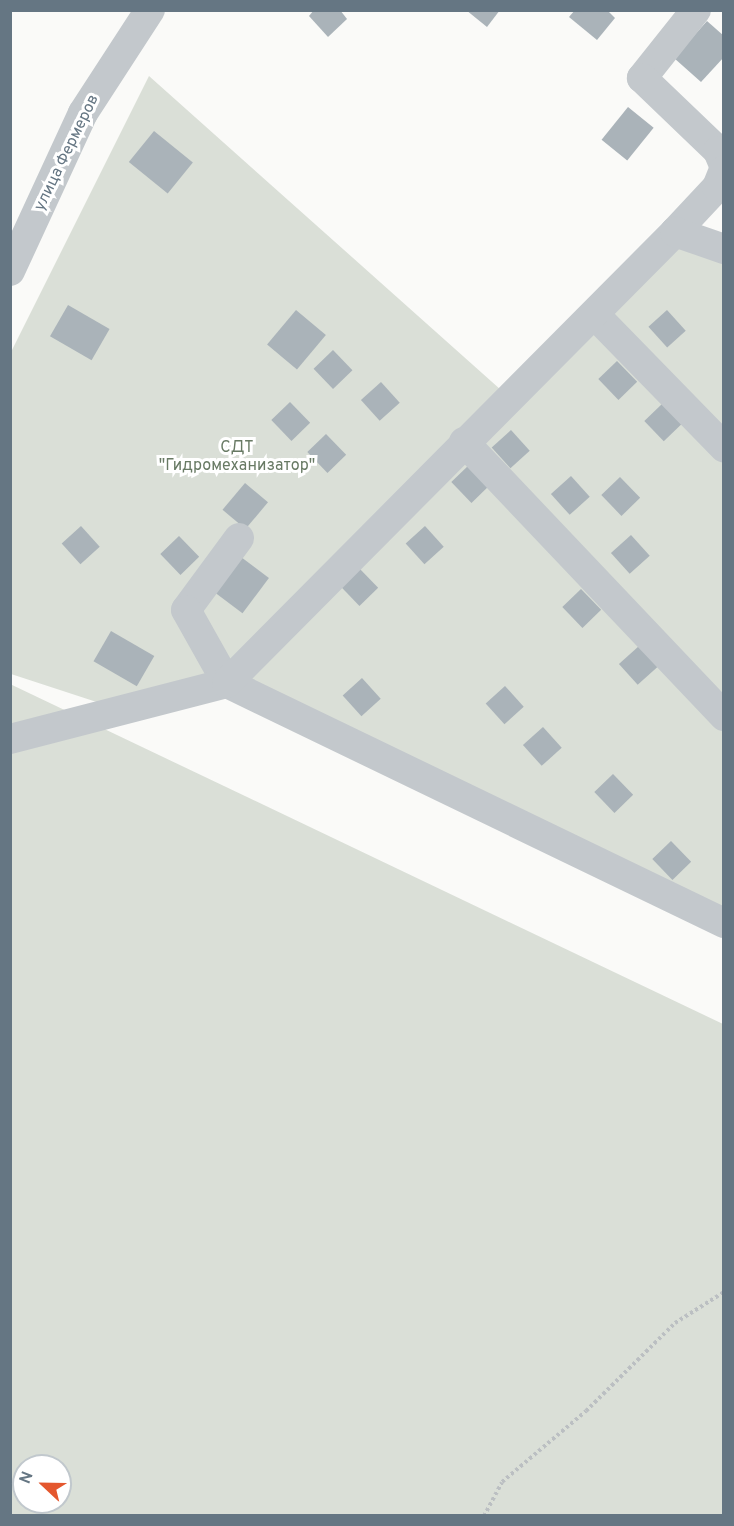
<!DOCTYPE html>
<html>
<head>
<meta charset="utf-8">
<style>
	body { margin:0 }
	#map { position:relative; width:734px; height:1526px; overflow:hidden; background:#fafaf8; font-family:Overpass,sans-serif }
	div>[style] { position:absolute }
	.green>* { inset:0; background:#dadfd7 }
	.building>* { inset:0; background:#aab3b9; transform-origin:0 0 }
	.path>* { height:4px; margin-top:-2px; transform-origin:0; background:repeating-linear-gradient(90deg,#bbbfc2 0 3px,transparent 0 6px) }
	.minor>* { height:30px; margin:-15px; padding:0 15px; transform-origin:15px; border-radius:15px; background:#c3c8cc }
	span { translate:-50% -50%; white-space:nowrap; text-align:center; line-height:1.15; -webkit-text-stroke:6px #fff; paint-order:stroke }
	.street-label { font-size:16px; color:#657683 }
	.park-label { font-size:16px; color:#687a64 }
	.frame { position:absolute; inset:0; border:12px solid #657683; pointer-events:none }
	.north { position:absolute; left:12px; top:1454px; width:60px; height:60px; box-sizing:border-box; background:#fff; border:2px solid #c1c8cd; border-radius:50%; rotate:292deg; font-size:16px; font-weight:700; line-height:24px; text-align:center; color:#657683 }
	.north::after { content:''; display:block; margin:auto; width:21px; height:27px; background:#e4572e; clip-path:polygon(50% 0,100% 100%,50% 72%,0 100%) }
</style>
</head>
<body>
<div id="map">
	<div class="green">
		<div style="clip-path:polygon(149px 76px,510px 398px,675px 232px,723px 249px,723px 923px,227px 683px,118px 709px,11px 674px,10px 354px)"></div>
		<div style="clip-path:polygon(evenodd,10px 684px,723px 1024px,723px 1515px,11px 1515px,10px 684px,24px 1466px,60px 1466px,60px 1502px,24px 1502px,24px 1466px)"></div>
	</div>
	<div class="building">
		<div style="clip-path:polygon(314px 10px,340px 10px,347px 19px,328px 37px,309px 16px)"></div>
		<div style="clip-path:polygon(466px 10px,500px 10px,487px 27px)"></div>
		<div style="clip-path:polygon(575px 10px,607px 10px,615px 18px,597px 40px,569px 17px)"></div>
		<div style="clip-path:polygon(707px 21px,724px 36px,724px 57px,701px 82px,674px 58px)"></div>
		<div style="left:628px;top:107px;width:33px;height:42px;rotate:39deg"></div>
		<div style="left:154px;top:131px;width:50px;height:40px;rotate:39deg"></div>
		<div style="left:68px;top:305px;width:48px;height:36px;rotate:30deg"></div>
		<div style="left:296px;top:310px;width:39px;height:45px;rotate:40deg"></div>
		<div style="left:667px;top:310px;width:28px;height:25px;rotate:48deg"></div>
		<div style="left:333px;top:350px;width:28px;height:27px;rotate:46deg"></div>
		<div style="left:617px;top:361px;width:29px;height:26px;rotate:46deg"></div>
		<div style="left:381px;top:382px;width:28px;height:27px;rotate:48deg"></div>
		<div style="left:290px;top:402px;width:29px;height:26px;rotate:46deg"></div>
		<div style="left:663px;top:403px;width:28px;height:26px;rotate:46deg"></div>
		<div style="left:511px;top:430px;width:28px;height:26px;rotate:48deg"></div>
		<div style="left:326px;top:434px;width:29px;height:26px;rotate:46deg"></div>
		<div style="left:470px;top:464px;width:29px;height:26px;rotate:46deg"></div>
		<div style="left:571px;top:476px;width:28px;height:27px;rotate:48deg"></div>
		<div style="left:620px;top:477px;width:29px;height:26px;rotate:46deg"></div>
		<div style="left:245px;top:483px;width:30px;height:35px;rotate:40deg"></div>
		<div style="left:81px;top:526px;width:28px;height:26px;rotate:48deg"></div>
		<div style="left:425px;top:526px;width:28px;height:26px;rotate:48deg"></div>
		<div style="left:631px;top:535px;width:28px;height:27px;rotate:48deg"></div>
		<div style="left:179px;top:536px;width:29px;height:26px;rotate:46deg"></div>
		<div style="left:241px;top:557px;width:35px;height:44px;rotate:37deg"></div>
		<div style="left:358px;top:567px;width:29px;height:26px;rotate:46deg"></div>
		<div style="left:581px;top:589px;width:29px;height:26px;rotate:46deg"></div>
		<div style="left:111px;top:631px;width:50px;height:35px;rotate:30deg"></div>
		<div style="left:639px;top:646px;width:28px;height:27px;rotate:48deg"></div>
		<div style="left:362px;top:678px;width:28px;height:26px;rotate:48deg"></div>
		<div style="left:505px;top:686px;width:28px;height:26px;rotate:48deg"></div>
		<div style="left:543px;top:727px;width:28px;height:27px;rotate:48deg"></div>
		<div style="left:613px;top:774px;width:29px;height:26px;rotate:46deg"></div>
		<div style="left:671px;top:841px;width:29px;height:26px;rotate:46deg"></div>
	</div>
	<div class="path">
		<div style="left:484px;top:1516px;width:38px;rotate:-62deg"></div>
		<div style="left:502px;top:1482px;width:110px;rotate:-40.2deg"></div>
		<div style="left:586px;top:1411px;width:125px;rotate:-44.7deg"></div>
		<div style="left:675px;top:1323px;width:58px;rotate:-32.3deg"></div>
	</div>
	<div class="minor">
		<div style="left:696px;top:10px;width:87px;rotate:128.5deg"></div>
		<div style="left:642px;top:78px;width:105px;rotate:43.8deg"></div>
		<div style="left:718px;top:151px;width:15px;rotate:67deg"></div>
		<div style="left:675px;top:232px;width:62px;rotate:-47deg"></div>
		<div style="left:717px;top:187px;width:18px;rotate:-68deg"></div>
		<div style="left:10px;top:271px;width:174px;rotate:-65.2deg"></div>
		<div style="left:83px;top:113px;width:123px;rotate:-57deg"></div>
		<div style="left:595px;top:315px;width:185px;rotate:45.7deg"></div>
		<div style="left:464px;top:442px;width:378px;rotate:46.5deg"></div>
		<div style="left:239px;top:538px;width:89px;rotate:126.4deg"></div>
		<div style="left:186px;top:610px;width:84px;rotate:60.7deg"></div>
		<div style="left:227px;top:683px;width:552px;rotate:25.78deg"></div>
		<div style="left:10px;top:739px;width:224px;rotate:-14.5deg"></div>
		<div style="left:227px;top:683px;width:636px;rotate:-45.19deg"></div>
		<div style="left:675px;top:232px;width:52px;rotate:19.1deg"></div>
	</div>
	<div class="street-label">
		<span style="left:67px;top:153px;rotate:-64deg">улица Фермеров</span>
	</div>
	<div class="park-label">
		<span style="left:237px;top:457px">СДТ<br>"Гидромеханизатор"</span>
	</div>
	<div class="frame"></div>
	<div class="north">N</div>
</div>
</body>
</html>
